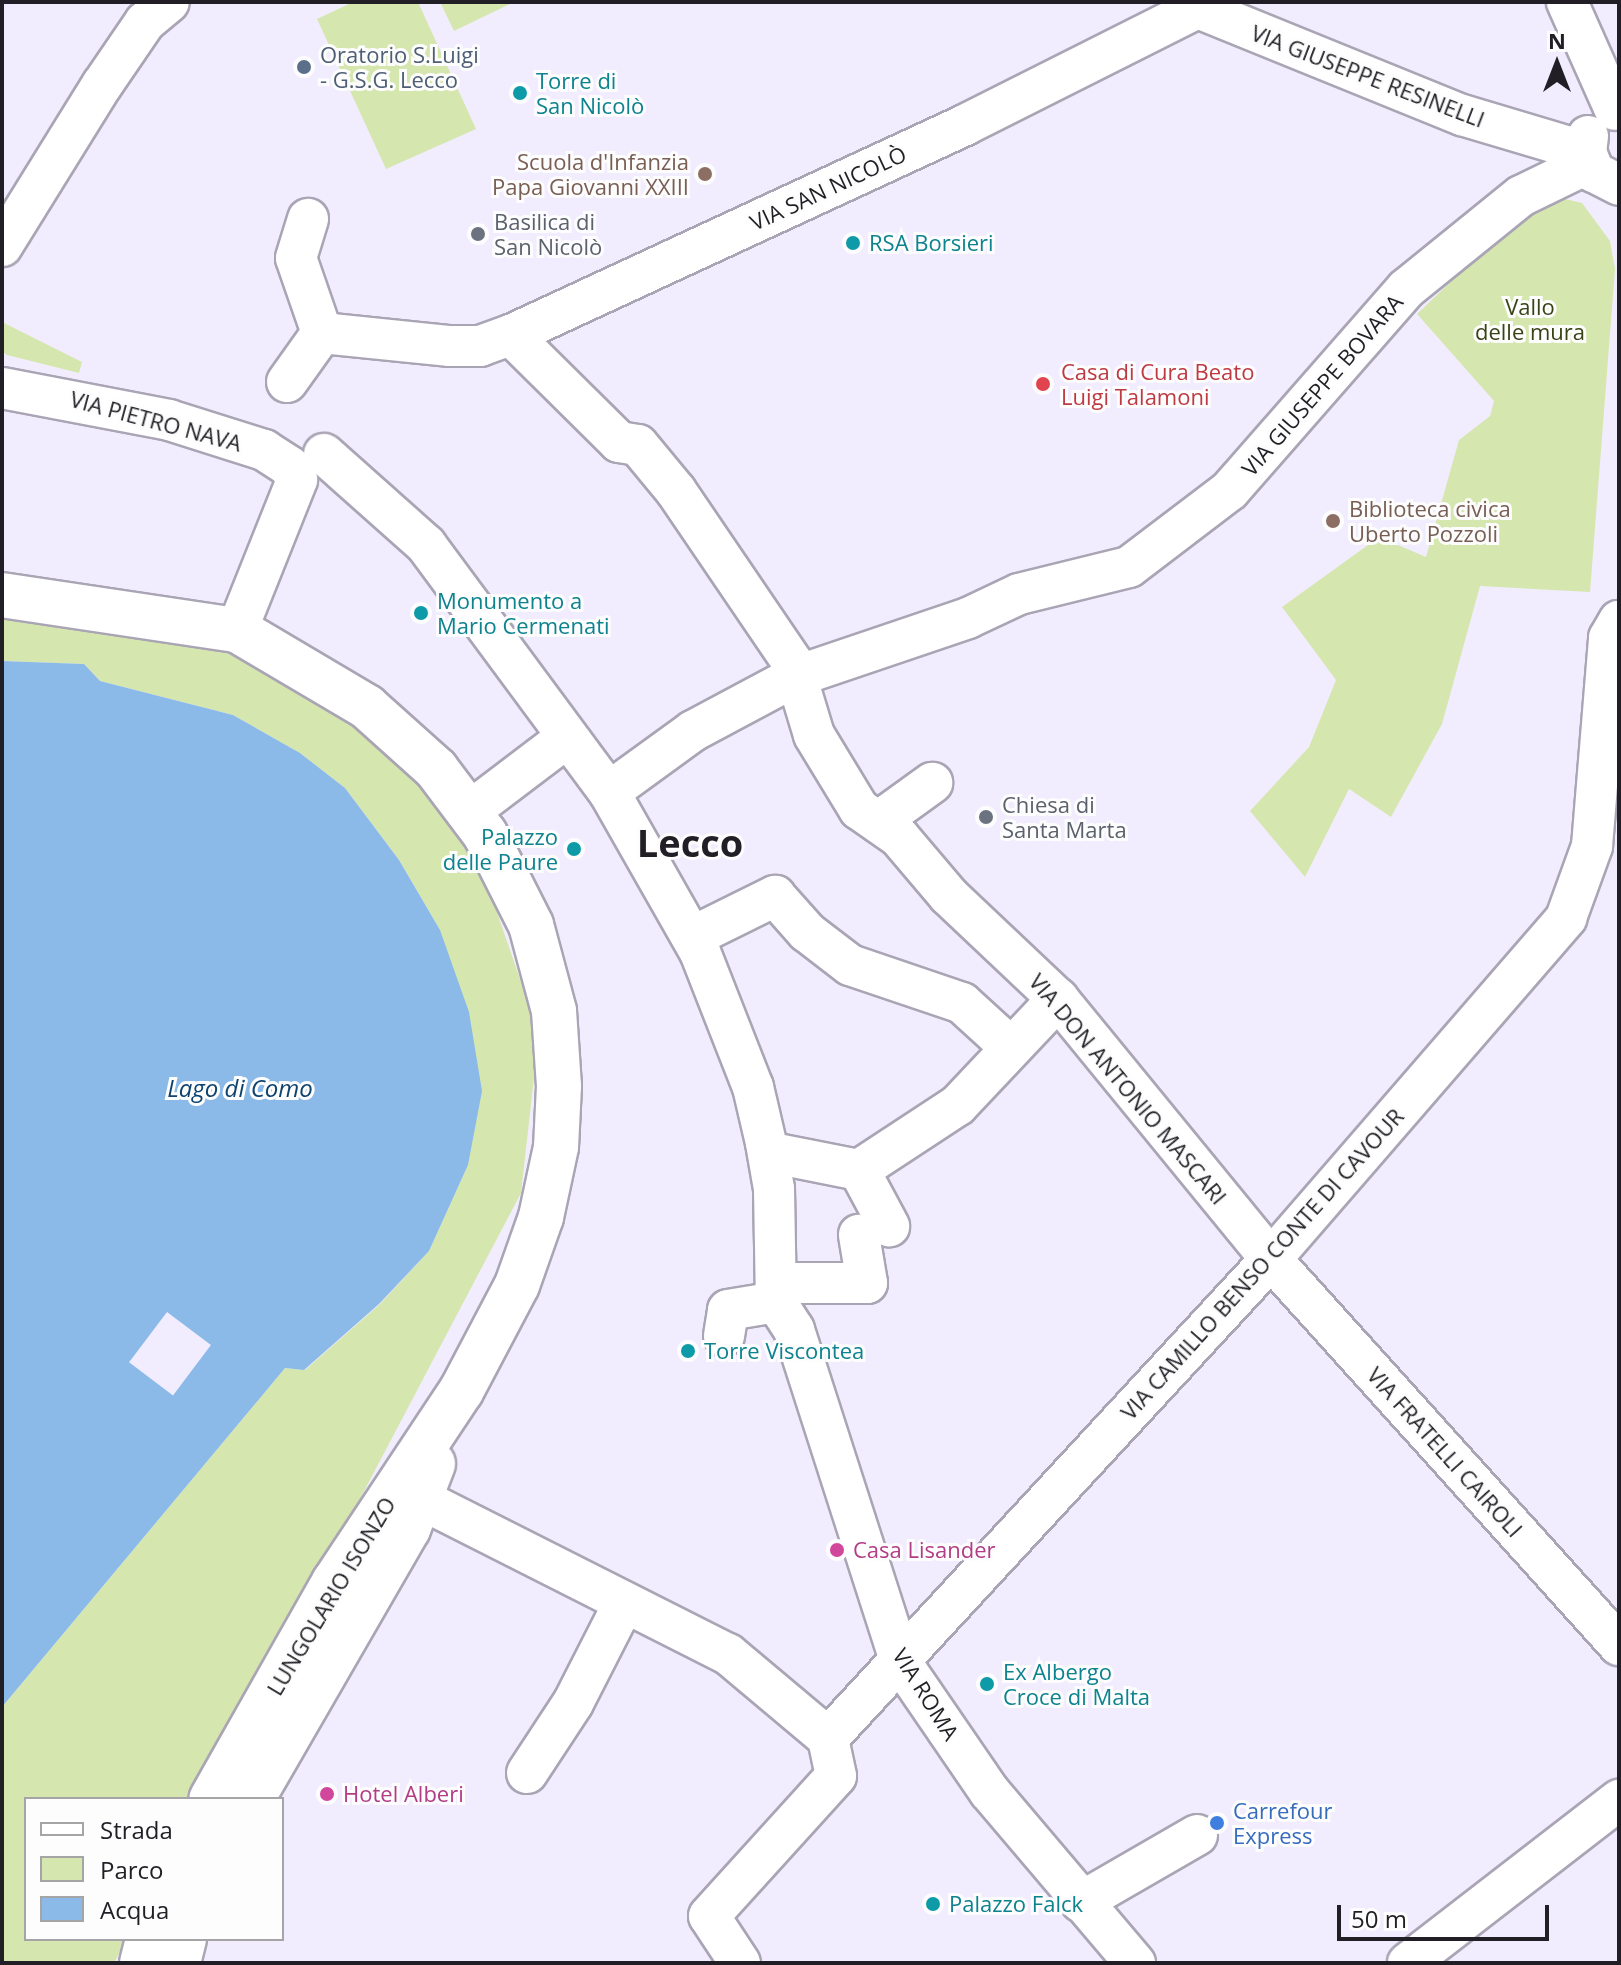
<!DOCTYPE html>
<html>
<head>
<meta charset="utf-8">
<style>
	body { margin:0 }
	#map { position:relative; width:1621px; height:1965px; overflow:hidden; background:#f2edfe; font-family:"Open Sans",sans-serif }
	div>[style] { position:absolute }
	.green>* { inset:0; background:#d6e6af }
	.water>* { inset:0; background:#8bbae9 }
	.pier>* { inset:0; background:#f2edfe; transform-origin:0 0 }
	.roads { filter:drop-shadow(2px 0 #aaa5b5) drop-shadow(-2px 0 #aaa5b5) drop-shadow(0 2px #aaa5b5) drop-shadow(0 -2px #aaa5b5) }
	.minor>* { height:40px; margin:-20px; padding:0 20px; transform-origin:20px; border-radius:20px; background:#fff }
	.major>* { height:44px; margin:-22px; padding:0 22px; transform-origin:22px; border-radius:22px; background:#fff }
	.dots>* { width:22px; height:22px; translate:-50% -50%; box-sizing:border-box; border:4px solid #fdfdfd; border-radius:50% }
	span { translate:-50% -50%; white-space:nowrap; text-align:center; line-height:1.15; -webkit-text-stroke:6px #fdfdfd; paint-order:stroke }
	.service-label { font-size:22px; color:#4e5e75 }
	.left { translate:0 -50%; text-align:left }
	.street-label { font-size:22px; color:#211f25 }
	.culture-label { font-size:22px; color:#0d838f }
	.right { translate:-100% -50%; text-align:right }
	.education-label { font-size:22px; color:#785e54 }
	.worship-label { font-size:22px; color:#5b616d }
	.park-label { font-size:22px; color:#394316 }
	.health-label { font-size:22px; color:#be3a42 }
	.hotel-label { font-size:22px; color:#b23c85 }
	.shop-label { font-size:22px; color:#366cbe }
	.water-label { font-size:24px; color:#0f436e; font-style:italic }
	.town-label { font-size:38px; color:#211f25; font-weight:700 }
	.frame { position:absolute; inset:0; border:4px solid #211f25; pointer-events:none }
	.legend { position:absolute; left:24px; top:1797px; width:260px; height:144px; box-sizing:border-box; background:#fdfdfd; border:2px solid #a5a4a7; margin:0; padding:10px 14px; list-style:none; font-size:24px; color:#211f25 }
	.legend li { display:flex; align-items:center; gap:16px; height:40px }
	.legend b { width:40px; border:2px solid #a5a4a7 }
	.north { position:absolute; left:1517px; top:24px; width:80px; height:80px; -webkit-text-stroke:6px #fdfdfd; paint-order:stroke; rotate:0deg; font-size:22px; font-weight:700; line-height:32px; text-align:center; color:#211f25 }
	.north::after { content:''; display:block; margin:auto; width:28px; height:36px; background:#211f25; clip-path:polygon(50% 0,100% 100%,50% 72%,0 100%) }
	.scale { position:absolute; left:1337px; top:1905px; width:212px; height:36px; box-sizing:border-box; border:4px solid #211f25; border-top:0; padding-left:10px; font-size:24px; line-height:28px; white-space:nowrap; color:#211f25; -webkit-text-stroke:6px #fdfdfd; paint-order:stroke }
</style>
</head>
<body>
<div id="map">
	<div class="green">
		<div style="clip-path:polygon(353px 2px,418px 2px,476px 129px,386px 169px,317px 19px)"></div>
		<div style="clip-path:polygon(440px 2px,514px 2px,454px 31px)"></div>
		<div style="clip-path:polygon(1548px 195px,1582px 203px,1610px 241px,1615px 269px,1590px 592px,1480px 586px,1442px 724px,1391px 817px,1349px 789px,1305px 877px,1250px 811px,1309px 747px,1336px 680px,1282px 607px,1379px 537px,1426px 557px,1459px 440px,1490px 416px,1494px 401px,1417px 314px,1526px 210px)"></div>
		<div style="clip-path:polygon(2px 322px,82px 362px,79px 373px,7px 355px,2px 351px)"></div>
		<div style="clip-path:polygon(2px 604px,215px 636px,321px 683px,427px 793px,460px 839px,492px 898px,530px 1008px,535px 1069px,521px 1193px,202px 1799px,26px 1799px,26px 1939px,127px 1939px,114px 1963px,2px 1963px,2px 1707px,285px 1368px,305px 1370px,379px 1305px,429px 1251px,468px 1165px,440px 930px,399px 860px,345px 788px,300px 753px,233px 715px,100px 681px,84px 664px,2px 661px)"></div>
	</div>
	<div class="water">
		<div style="clip-path:polygon(2px 661px,84px 664px,100px 681px,233px 715px,300px 753px,345px 788px,399px 860px,440px 930px,469px 1012px,482px 1091px,468px 1165px,429px 1251px,379px 1304px,304px 1370px,285px 1368px,2px 1707px)"></div>
	</div>
	<div class="pier">
		<div style="left:167px;top:1312px;width:55px;height:63px;rotate:37deg"></div>
	</div>
	<div class="roads">
		<div class="minor">
			<div style="left:1567px;top:2px;width:118px;rotate:66deg"></div>
			<div style="left:1198px;top:8px;width:285px;rotate:22.1deg"></div>
			<div style="left:1462px;top:115px;width:129px;rotate:16.6deg"></div>
			<div style="left:1588px;top:136px;width:16px;rotate:97deg"></div>
			<div style="left:1586px;top:152px;width:22px;rotate:68deg"></div>
			<div style="left:1594px;top:172px;width:28px;rotate:27deg"></div>
			<div style="left:2px;top:246px;width:190px;rotate:-58.2deg"></div>
			<div style="left:102px;top:85px;width:76px;rotate:-55.7deg"></div>
			<div style="left:145px;top:22px;width:31px;rotate:-40deg"></div>
			<div style="left:322px;top:333px;width:129px;rotate:5.8deg"></div>
			<div style="left:450px;top:346px;width:30px"></div>
			<div style="left:480px;top:346px;width:33px;rotate:-20deg"></div>
			<div style="left:511px;top:335px;width:500px;rotate:-24.82deg"></div>
			<div style="left:965px;top:125px;width:261px;rotate:-26.7deg"></div>
			<div style="left:511px;top:335px;width:152px;rotate:44.7deg"></div>
			<div style="left:619px;top:442px;width:19px;rotate:9deg"></div>
			<div style="left:638px;top:445px;width:60px;rotate:50.4deg"></div>
			<div style="left:676px;top:491px;width:207px;rotate:55.8deg"></div>
			<div style="left:792px;top:662px;width:76px;rotate:73.2deg"></div>
			<div style="left:814px;top:735px;width:87px;rotate:58.7deg"></div>
			<div style="left:859px;top:809px;width:49px;rotate:35deg"></div>
			<div style="left:899px;top:837px;width:77px;rotate:49.7deg"></div>
			<div style="left:949px;top:896px;width:150px;rotate:43.4deg"></div>
			<div style="left:1058px;top:999px;width:336px;rotate:50.7deg"></div>
			<div style="left:1271px;top:1259px;width:520px;rotate:47.96deg"></div>
			<div style="left:287px;top:382px;width:60px;rotate:-54.5deg"></div>
			<div style="left:322px;top:333px;width:79px;rotate:-109.1deg"></div>
			<div style="left:296px;top:258px;width:41px;rotate:-72.9deg"></div>
			<div style="left:2px;top:388px;width:170px;rotate:10.8deg"></div>
			<div style="left:169px;top:420px;width:100px;rotate:17.5deg"></div>
			<div style="left:264px;top:450px;width:30px;rotate:33deg"></div>
			<div style="left:289px;top:466px;width:16px;rotate:60deg"></div>
			<div style="left:297px;top:480px;width:162px;rotate:111.8deg"></div>
			<div style="left:324px;top:454px;width:137px;rotate:41.7deg"></div>
			<div style="left:426px;top:545px;width:307px;rotate:53.5deg"></div>
			<div style="left:609px;top:792px;width:184px;rotate:60.4deg"></div>
			<div style="left:700px;top:952px;width:145px;rotate:68.6deg"></div>
			<div style="left:753px;top:1087px;width:57px;rotate:76.9deg"></div>
			<div style="left:766px;top:1143px;width:47px;rotate:80.1deg"></div>
			<div style="left:774px;top:1189px;width:113px;rotate:89deg"></div>
			<div style="left:776px;top:1302px;width:33px;rotate:57deg"></div>
			<div style="left:794px;top:1330px;width:348px;rotate:72.2deg"></div>
			<div style="left:900px;top:1661px;width:158px;rotate:55.6deg"></div>
			<div style="left:989px;top:1791px;width:226px;rotate:49.7deg"></div>
			<div style="left:609px;top:792px;width:104px;rotate:-36deg"></div>
			<div style="left:693px;top:731px;width:115px;rotate:-28.1deg"></div>
			<div style="left:794px;top:677px;width:184px;rotate:-18.7deg"></div>
			<div style="left:968px;top:618px;width:56px;rotate:-25.2deg"></div>
			<div style="left:1019px;top:594px;width:113px;rotate:-13.8deg"></div>
			<div style="left:1129px;top:567px;width:127px;rotate:-37.3deg"></div>
			<div style="left:1230px;top:490px;width:267px;rotate:-48.8deg"></div>
			<div style="left:1406px;top:289px;width:148px;rotate:-39deg"></div>
			<div style="left:1521px;top:196px;width:76px;rotate:-25.9deg"></div>
			<div style="left:470px;top:811px;width:119px;rotate:-37.2deg"></div>
			<div style="left:878px;top:822px;width:67px;rotate:-35.8deg"></div>
			<div style="left:692px;top:937px;width:93px;rotate:-26.3deg"></div>
			<div style="left:775px;top:896px;width:48px;rotate:48.4deg"></div>
			<div style="left:807px;top:932px;width:54px;rotate:37.5deg"></div>
			<div style="left:850px;top:965px;width:118px;rotate:18.7deg"></div>
			<div style="left:962px;top:1003px;width:62px;rotate:42.4deg"></div>
			<div style="left:768px;top:1152px;width:93px;rotate:11.2deg"></div>
			<div style="left:859px;top:1170px;width:118px;rotate:-33.3deg"></div>
			<div style="left:958px;top:1105px;width:146px;rotate:-46.7deg"></div>
			<div style="left:859px;top:1170px;width:64px;rotate:61.8deg"></div>
			<div style="left:776px;top:1283px;width:91px"></div>
			<div style="left:867px;top:1283px;width:49px;rotate:-99.5deg"></div>
			<div style="left:724px;top:1336px;width:26px;rotate:-81deg"></div>
			<div style="left:728px;top:1310px;width:49px;rotate:-9.5deg"></div>
			<div style="left:397px;top:1487px;width:371px;rotate:26.8deg"></div>
			<div style="left:728px;top:1654px;width:131px;rotate:40deg"></div>
			<div style="left:828px;top:1738px;width:652px;rotate:-47.24deg"></div>
			<div style="left:1271px;top:1259px;width:451px;rotate:-49.1deg"></div>
			<div style="left:1566px;top:918px;width:77px;rotate:-70.1deg"></div>
			<div style="left:1592px;top:846px;width:209px;rotate:-85.3deg"></div>
			<div style="left:1609px;top:638px;width:20px;rotate:-60deg"></div>
			<div style="left:527px;top:1773px;width:84px;rotate:-56.7deg"></div>
			<div style="left:573px;top:1703px;width:110px;rotate:-63deg"></div>
			<div style="left:1081px;top:1902px;width:134px;rotate:-30deg"></div>
			<div style="left:740px;top:1963px;width:56px;rotate:-123.4deg"></div>
			<div style="left:709px;top:1916px;width:189px;rotate:-47.8deg"></div>
			<div style="left:836px;top:1776px;width:39px;rotate:-102deg"></div>
			<div style="left:1408px;top:1963px;width:267px;rotate:-37.7deg"></div>
		</div>
		<div class="major">
			<div style="left:2px;top:595px;width:238px;rotate:8.5deg"></div>
			<div style="left:237px;top:630px;width:151px;rotate:30.6deg"></div>
			<div style="left:367px;top:707px;width:93px;rotate:41.9deg"></div>
			<div style="left:436px;top:769px;width:81px;rotate:53deg"></div>
			<div style="left:485px;top:834px;width:102px;rotate:63.2deg"></div>
			<div style="left:531px;top:925px;width:89px;rotate:75deg"></div>
			<div style="left:554px;top:1011px;width:75px;rotate:86.2deg"></div>
			<div style="left:559px;top:1086px;width:61px;rotate:92.8deg"></div>
			<div style="left:556px;top:1147px;width:72px;rotate:102.1deg"></div>
			<div style="left:541px;top:1217px;width:72px;rotate:109.4deg"></div>
			<div style="left:517px;top:1285px;width:120px;rotate:117.8deg"></div>
			<div style="left:461px;top:1391px;width:229px;rotate:123.6deg"></div>
			<div style="left:334px;top:1582px;width:249px;rotate:119.5deg"></div>
			<div style="left:252px;top:1799px;width:312px;rotate:-60deg"></div>
			<div style="left:408px;top:1529px;width:70px;rotate:-69deg"></div>
			<div style="left:142px;top:1963px;width:25px;rotate:-76deg"></div>
			<div style="left:178px;top:1963px;width:25px;rotate:-76deg"></div>
		</div>
	</div>
	<div class="dots">
		<div style="left:304px;top:67px;background:#5c6f8a"></div>
		<div style="left:520px;top:93px;background:#0f9aa8"></div>
		<div style="left:705px;top:174px;background:#8d6e63"></div>
		<div style="left:478px;top:234px;background:#6b7280"></div>
		<div style="left:853px;top:243px;background:#0f9aa8"></div>
		<div style="left:1043px;top:384px;background:#e0444e"></div>
		<div style="left:1333px;top:521px;background:#8d6e63"></div>
		<div style="left:421px;top:613px;background:#0f9aa8"></div>
		<div style="left:986px;top:817px;background:#6b7280"></div>
		<div style="left:574px;top:849px;background:#0f9aa8"></div>
		<div style="left:688px;top:1351px;background:#0f9aa8"></div>
		<div style="left:837px;top:1550px;background:#d1479c"></div>
		<div style="left:987px;top:1684px;background:#0f9aa8"></div>
		<div style="left:327px;top:1794px;background:#d1479c"></div>
		<div style="left:1217px;top:1823px;background:#3f7fe0"></div>
		<div style="left:933px;top:1904px;background:#0f9aa8"></div>
	</div>
	<div class="service-label">
		<span class="left" style="left:320px;top:67px">Oratorio S.Luigi<br>- G.S.G. Lecco</span>
	</div>
	<div class="street-label">
		<span style="left:1368px;top:76px;rotate:21deg">VIA GIUSEPPE RESINELLI</span>
		<span style="left:828px;top:188px;rotate:-25deg">VIA SAN NICOLÒ</span>
		<span style="left:1322px;top:385px;rotate:-49deg">VIA GIUSEPPE BOVARA</span>
		<span style="left:156px;top:421px;rotate:15deg">VIA PIETRO NAVA</span>
		<span style="left:1128px;top:1089px;rotate:50deg">VIA DON ANTONIO MASCARI</span>
		<span style="left:1262px;top:1264px;rotate:-48deg">VIA CAMILLO BENSO CONTE DI CAVOUR</span>
		<span style="left:1445px;top:1452px;rotate:48deg">VIA FRATELLI CAIROLI</span>
		<span style="left:331px;top:1596px;rotate:-59deg">LUNGOLARIO ISONZO</span>
		<span style="left:926px;top:1694px;rotate:58deg">VIA ROMA</span>
	</div>
	<div class="culture-label">
		<span class="left" style="left:536px;top:93px">Torre di<br>San Nicolò</span>
		<span class="left" style="left:869px;top:243px">RSA Borsieri</span>
		<span class="left" style="left:437px;top:613px">Monumento a<br>Mario Cermenati</span>
		<span class="right" style="left:558px;top:849px">Palazzo<br>delle Paure</span>
		<span class="left" style="left:704px;top:1351px">Torre Viscontea</span>
		<span class="left" style="left:1003px;top:1684px">Ex Albergo<br>Croce di Malta</span>
		<span class="left" style="left:949px;top:1904px">Palazzo Falck</span>
	</div>
	<div class="education-label">
		<span class="right" style="left:689px;top:174px">Scuola d'Infanzia<br>Papa Giovanni XXIII</span>
		<span class="left" style="left:1349px;top:521px">Biblioteca civica<br>Uberto Pozzoli</span>
	</div>
	<div class="worship-label">
		<span class="left" style="left:494px;top:234px">Basilica di<br>San Nicolò</span>
		<span class="left" style="left:1002px;top:817px">Chiesa di<br>Santa Marta</span>
	</div>
	<div class="park-label">
		<span style="left:1530px;top:319px">Vallo<br>delle mura</span>
	</div>
	<div class="health-label">
		<span class="left" style="left:1061px;top:384px">Casa di Cura Beato<br>Luigi Talamoni</span>
	</div>
	<div class="hotel-label">
		<span class="left" style="left:853px;top:1550px">Casa Lisander</span>
		<span class="left" style="left:343px;top:1794px">Hotel Alberi</span>
	</div>
	<div class="shop-label">
		<span class="left" style="left:1233px;top:1823px">Carrefour<br>Express</span>
	</div>
	<div class="water-label">
		<span style="left:240px;top:1088px">Lago di Como</span>
	</div>
	<div class="town-label">
		<span style="left:690px;top:843px">Lecco</span>
	</div>
	<div class="frame"></div>
	<ul class="legend">
	<li><b style="height:10px;background:#fff"></b>Strada</li>
	<li><b style="height:22px;background:#d6e6af"></b>Parco</li>
	<li><b style="height:22px;background:#8bbae9"></b>Acqua</li>
	</ul>
	<div class="north">N</div>
	<div class="scale">50 m</div>
</div>
</body>
</html>
